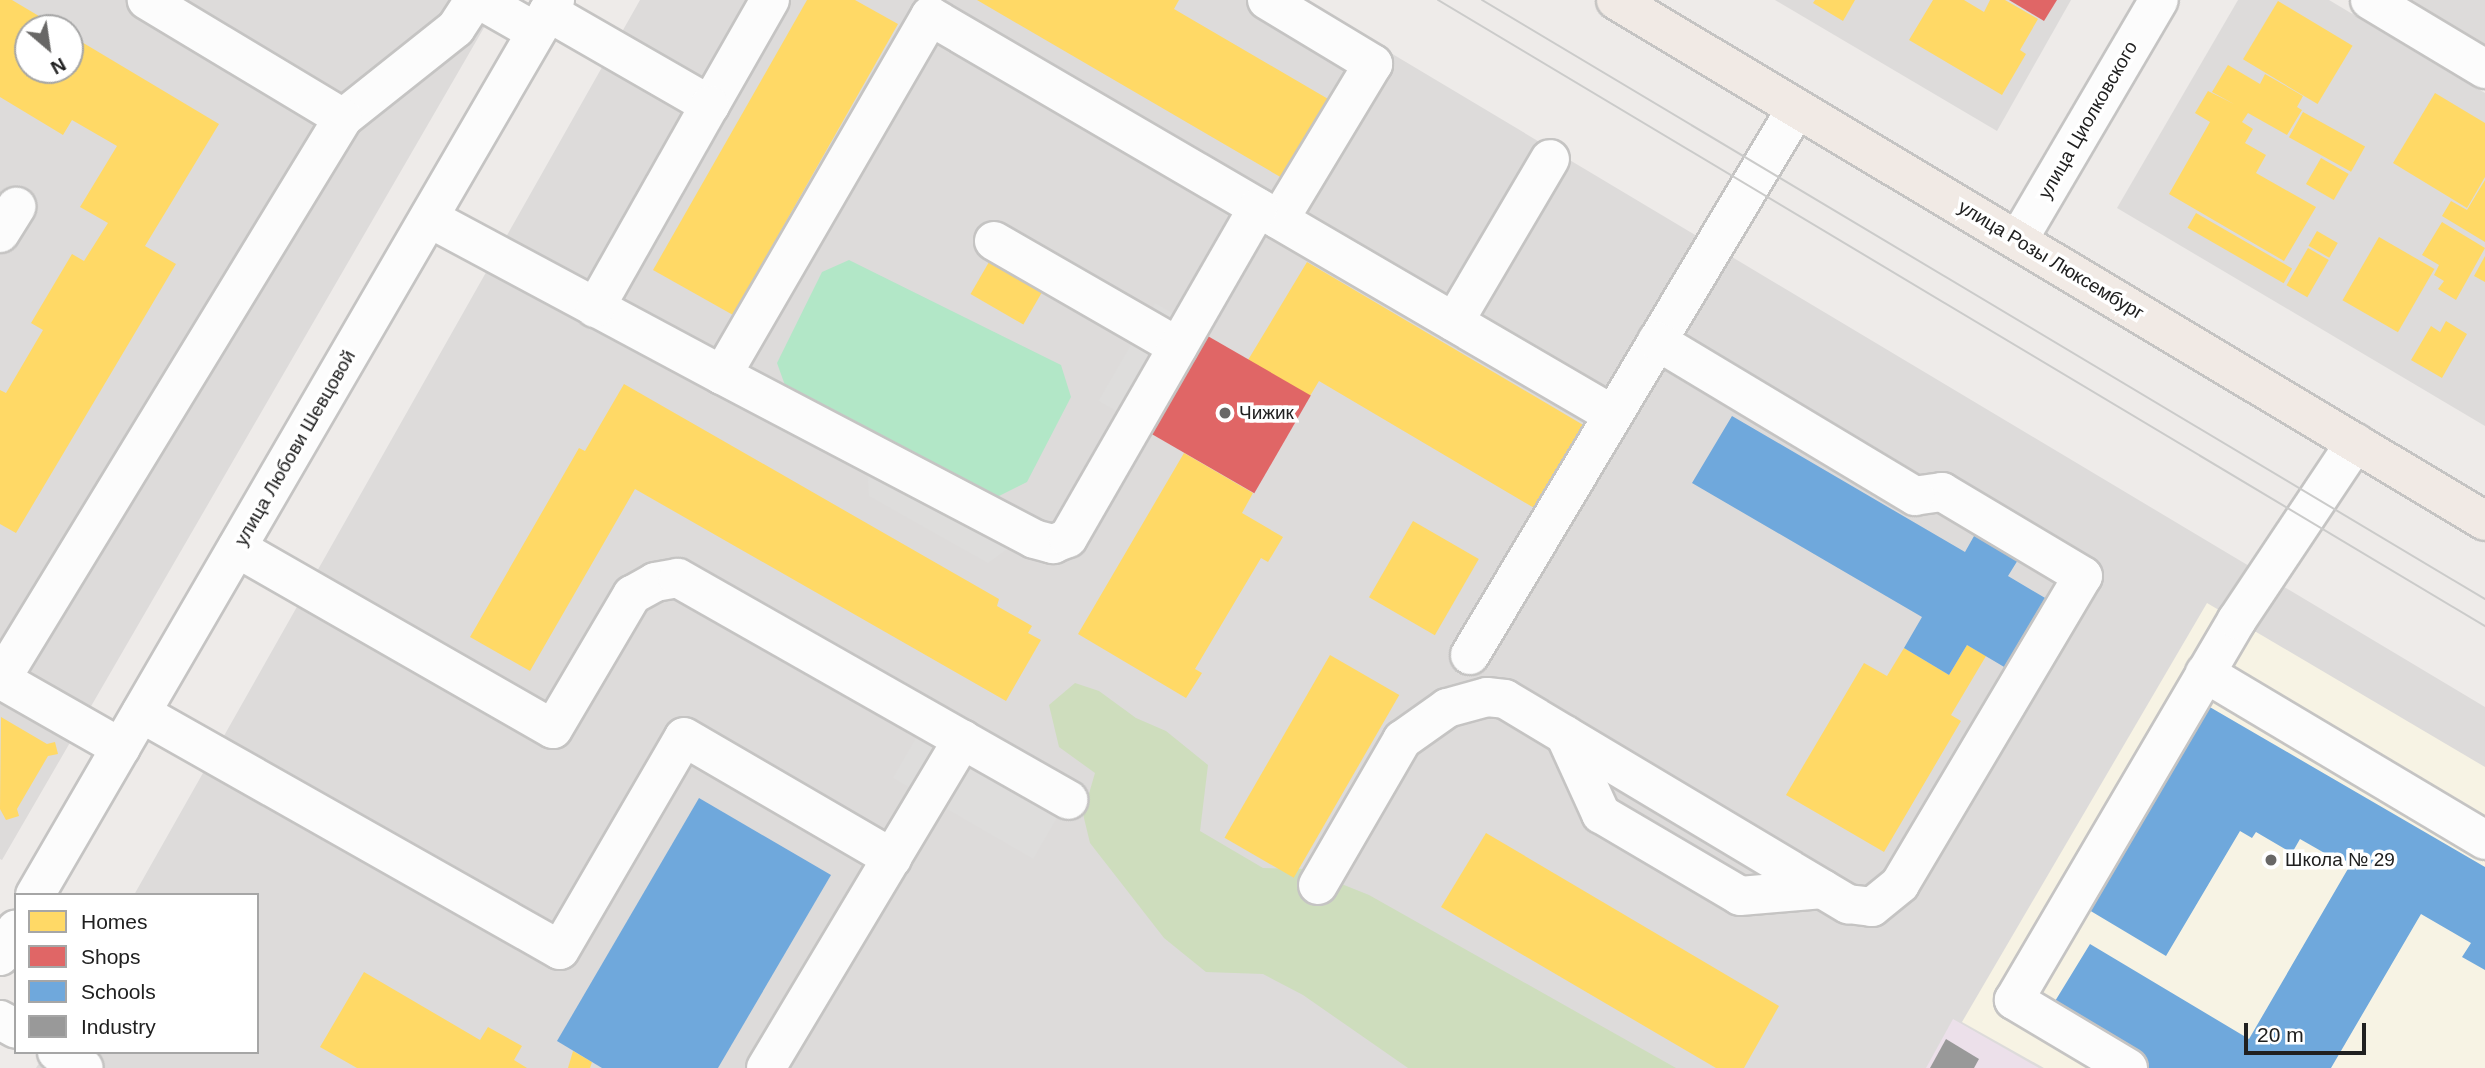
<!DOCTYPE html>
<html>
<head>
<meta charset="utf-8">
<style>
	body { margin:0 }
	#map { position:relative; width:2485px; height:1068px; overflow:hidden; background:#eeebe9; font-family:Arial,sans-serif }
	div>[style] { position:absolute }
	.residential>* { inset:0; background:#dddbda }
	.industrial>* { inset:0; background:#ece0ea }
	.education>* { inset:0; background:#f7f3e4 }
	.forest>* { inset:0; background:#ceddbd }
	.pitch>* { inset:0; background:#b2e7c7 }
	.parking>* { inset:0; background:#dedddc; transform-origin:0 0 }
	.homes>* { inset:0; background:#ffd966; transform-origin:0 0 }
	.shops>* { inset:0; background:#e06666; transform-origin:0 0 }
	.schools>* { inset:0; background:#6fa8dc }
	.industry>* { inset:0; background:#999 }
	.roads { filter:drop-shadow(2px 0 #c5c4c3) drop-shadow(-2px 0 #c5c4c3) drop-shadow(0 2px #c5c4c3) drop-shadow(0 -2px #c5c4c3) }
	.minor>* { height:38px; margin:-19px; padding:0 19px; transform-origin:19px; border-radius:19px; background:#fcfcfc }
	.major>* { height:38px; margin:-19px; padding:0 19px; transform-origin:19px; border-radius:19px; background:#f1eae5 }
	.tram>* { height:2px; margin:-1px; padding:0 1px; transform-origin:1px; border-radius:1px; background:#cbcbca }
	.dots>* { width:19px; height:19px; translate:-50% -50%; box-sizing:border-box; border:4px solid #fff; border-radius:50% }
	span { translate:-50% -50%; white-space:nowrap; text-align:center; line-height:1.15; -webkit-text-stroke:7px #fff; paint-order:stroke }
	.street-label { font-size:19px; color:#202020 }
	.poi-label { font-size:19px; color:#202020 }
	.left { translate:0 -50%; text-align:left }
	.legend { position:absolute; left:14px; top:893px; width:245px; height:161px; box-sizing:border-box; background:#fff; border:2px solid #a6a6a6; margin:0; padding:9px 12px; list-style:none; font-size:21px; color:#202020 }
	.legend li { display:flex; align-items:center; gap:14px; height:35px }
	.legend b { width:35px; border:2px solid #a6a6a6 }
	.north { position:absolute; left:14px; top:14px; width:70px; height:70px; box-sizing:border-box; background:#fff; border:2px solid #a6a6a6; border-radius:50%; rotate:151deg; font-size:19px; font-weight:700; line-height:28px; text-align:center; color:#202020 }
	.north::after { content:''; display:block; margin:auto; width:24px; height:32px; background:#686766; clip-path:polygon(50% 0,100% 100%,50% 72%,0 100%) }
	.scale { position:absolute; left:2244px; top:1023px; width:122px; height:32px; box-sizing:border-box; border:4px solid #202020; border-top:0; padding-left:9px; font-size:21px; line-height:24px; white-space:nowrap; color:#202020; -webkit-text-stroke:5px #fff; paint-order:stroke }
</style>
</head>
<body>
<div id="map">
	<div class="residential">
		<div style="clip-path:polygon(evenodd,0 0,500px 0,2px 860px,0 859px,0 0,28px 28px,70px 28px,70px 70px,28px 70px,28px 28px)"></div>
		<div style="clip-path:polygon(640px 0,1302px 0,2485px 707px,2485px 1068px,36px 1068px,46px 1052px,257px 1052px,257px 895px,134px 895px)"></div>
		<div style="clip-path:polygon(1775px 0,2071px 0,1997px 131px)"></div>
		<div style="clip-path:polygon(2238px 0,2329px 0,2485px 93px,2485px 426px,2117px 208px)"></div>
		<div style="clip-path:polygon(2403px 0,2485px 0,2485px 49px)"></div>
	</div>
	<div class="industrial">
		<div style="clip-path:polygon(1953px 1019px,2039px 1068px,1926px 1068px)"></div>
	</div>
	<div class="education">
		<div style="clip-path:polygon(2207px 603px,2485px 767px,2485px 1068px,2044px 1068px,1962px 1022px)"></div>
	</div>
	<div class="forest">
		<div style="clip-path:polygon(1075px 683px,1099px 691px,1136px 718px,1166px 731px,1208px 765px,1200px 831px,1263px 868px,1304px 869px,1369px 895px,1676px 1068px,1408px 1068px,1303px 995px,1263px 974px,1206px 972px,1164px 938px,1090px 843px,1083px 814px,1095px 773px,1059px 747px,1049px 705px)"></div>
	</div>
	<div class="pitch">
		<div style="clip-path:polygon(849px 260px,1061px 365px,1071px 397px,1027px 482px,997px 497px,786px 388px,777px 363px,822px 272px)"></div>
	</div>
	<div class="parking">
		<div style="left:1155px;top:303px;width:32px;height:113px;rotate:30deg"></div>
		<div style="clip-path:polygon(867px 465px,1014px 544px,988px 563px,869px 496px)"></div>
		<div style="left:920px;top:731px;width:162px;height:54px;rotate:30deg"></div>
	</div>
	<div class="homes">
		<div style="clip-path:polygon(0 0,12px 0,59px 28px,28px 28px,28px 70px,70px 70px,70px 35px,219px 124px,145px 246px,176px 264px,16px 533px,0 524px,0 390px,6px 393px,43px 330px,31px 323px,72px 254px,84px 261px,108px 223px,80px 207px,117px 146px,72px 120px,63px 135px,0 97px)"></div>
		<div style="clip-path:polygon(807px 0,855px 0,898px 24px,733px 315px,653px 270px)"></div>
		<div style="clip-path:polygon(977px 0,1179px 0,1174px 9px,1335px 103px,1289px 182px)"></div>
		<div style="clip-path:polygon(1815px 0,1855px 0,1843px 21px,1813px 3px)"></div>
		<div style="clip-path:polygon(1933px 0,1964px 0,1984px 12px,1990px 0,2005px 0,2038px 19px,2020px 50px,2026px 54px,2002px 95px,1909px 40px)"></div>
		<div style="left:2278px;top:1px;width:87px;height:68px;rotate:31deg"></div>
		<div style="clip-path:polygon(2228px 65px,2260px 84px,2265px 74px,2303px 96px,2297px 107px,2302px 110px,2287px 135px,2248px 113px,2242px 122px,2253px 129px,2245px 143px,2266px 155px,2256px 173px,2316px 207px,2284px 261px,2169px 194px,2210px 122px,2195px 113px,2208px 91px,2234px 104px,2212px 92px)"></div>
		<div style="clip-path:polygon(2435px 93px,2485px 123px,2485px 177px,2467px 208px,2393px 163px)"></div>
		<div style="left:2303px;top:112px;width:71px;height:29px;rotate:29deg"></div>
		<div style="left:2321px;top:158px;width:32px;height:30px;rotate:30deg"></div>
		<div style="clip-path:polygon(2485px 180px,2485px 242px,2442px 216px,2451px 201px,2467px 210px)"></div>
		<div style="left:2196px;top:213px;width:111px;height:17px;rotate:30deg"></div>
		<div style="clip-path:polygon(2442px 222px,2485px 248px,2456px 300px,2438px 289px,2444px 281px,2434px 275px,2439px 265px,2422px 255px)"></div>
		<div style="left:2317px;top:231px;width:24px;height:17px;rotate:30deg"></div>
		<div style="left:2379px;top:237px;width:64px;height:73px;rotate:30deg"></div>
		<div style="left:2308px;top:248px;width:24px;height:43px;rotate:30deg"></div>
		<div style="clip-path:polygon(2485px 256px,2485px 282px,2474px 276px)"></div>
		<div style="left:989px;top:262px;width:61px;height:37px;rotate:30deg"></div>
		<div style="clip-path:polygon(1307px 262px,1590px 429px,1541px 512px,1319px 381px,1310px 396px,1248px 360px)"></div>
		<div style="clip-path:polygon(2446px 321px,2467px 334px,2442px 378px,2411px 360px,2431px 326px,2440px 332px)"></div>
		<div style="clip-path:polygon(624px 384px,999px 599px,997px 606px,1032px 626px,1028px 633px,1041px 640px,1006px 701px,635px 489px,530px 671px,470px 637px,579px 448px,585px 451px)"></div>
		<div style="clip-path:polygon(1184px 453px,1253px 493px,1242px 513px,1283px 537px,1268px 562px,1261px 558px,1195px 669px,1202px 673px,1186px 698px,1078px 634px)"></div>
		<div style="left:1413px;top:521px;width:76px;height:88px;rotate:30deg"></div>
		<div style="clip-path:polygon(1967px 645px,1986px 656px,1951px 715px,1961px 721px,1884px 852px,1786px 795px,1864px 663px,1887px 676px,1904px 648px,1949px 675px)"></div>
		<div style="left:1330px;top:655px;width:80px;height:211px;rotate:30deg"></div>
		<div style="clip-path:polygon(1px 717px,47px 744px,55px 742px,58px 754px,48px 756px,17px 809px,19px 816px,6px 820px,0 809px)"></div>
		<div style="clip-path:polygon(1486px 833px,1779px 1006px,1744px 1068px,1716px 1068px,1441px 907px)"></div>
		<div style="clip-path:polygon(364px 972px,480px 1040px,488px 1027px,522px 1046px,514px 1060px,527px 1068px,357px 1068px,320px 1047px)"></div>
		<div style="clip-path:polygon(573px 1051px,592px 1062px,590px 1068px,568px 1068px)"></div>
	</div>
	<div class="shops">
		<div style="clip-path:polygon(2009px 0,2057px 0,2044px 21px)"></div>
		<div style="left:1206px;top:335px;width:121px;height:113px;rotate:30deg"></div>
	</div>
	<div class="schools">
		<div style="clip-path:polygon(1732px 416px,1965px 552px,1978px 529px,2021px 555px,2008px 576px,2057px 605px,2016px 674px,1967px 645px,1949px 675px,1904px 648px,1922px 617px,1692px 483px)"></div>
		<div style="clip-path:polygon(2208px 706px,2485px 867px,2485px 970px,2462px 957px,2471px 943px,2421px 914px,2331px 1068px,2144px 1068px,2049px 1011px,2090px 944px,2249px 1039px,2349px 867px,2300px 839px,2292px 853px,2256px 832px,2252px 838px,2240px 831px,2166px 956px,2089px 910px)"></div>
		<div style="clip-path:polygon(699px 798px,831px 875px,718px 1068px,602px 1068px,557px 1041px)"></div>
	</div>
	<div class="industry">
		<div style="clip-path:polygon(1946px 1039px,1979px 1059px,1974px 1068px,1930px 1068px)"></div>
	</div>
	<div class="roads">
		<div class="minor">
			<div style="left:480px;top:0;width:64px;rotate:29.7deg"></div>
			<div style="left:1267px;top:0;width:124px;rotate:31.1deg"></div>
			<div style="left:1373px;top:64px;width:182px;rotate:121.1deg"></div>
			<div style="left:2370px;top:0;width:134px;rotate:31deg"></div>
			<div style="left:548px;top:12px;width:187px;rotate:29.9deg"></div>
			<div style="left:710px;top:105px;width:121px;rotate:-60.3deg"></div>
			<div style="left:343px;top:118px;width:144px;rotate:-38.5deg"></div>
			<div style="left:456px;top:28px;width:33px;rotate:-57deg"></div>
			<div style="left:429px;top:218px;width:332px;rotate:28.2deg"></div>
			<div style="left:722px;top:375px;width:415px;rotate:-59.9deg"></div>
			<div style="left:930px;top:16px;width:791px;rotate:30.29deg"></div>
			<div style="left:0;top:233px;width:31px;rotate:-58deg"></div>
			<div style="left:2018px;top:240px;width:278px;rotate:-59.6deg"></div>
			<div style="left:994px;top:241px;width:212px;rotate:29.9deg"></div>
			<div style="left:595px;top:308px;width:233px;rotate:-60.5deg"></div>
			<div style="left:1454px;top:322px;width:189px;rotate:-59.5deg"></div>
			<div style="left:722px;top:375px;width:352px;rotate:27.7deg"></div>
			<div style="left:1034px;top:539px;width:20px;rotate:15deg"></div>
			<div style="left:1053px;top:544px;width:16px;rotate:-22deg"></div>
			<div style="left:1068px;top:538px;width:381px;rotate:-60.1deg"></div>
			<div style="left:237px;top:548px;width:364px;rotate:29.8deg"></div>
			<div style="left:553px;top:729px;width:156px;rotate:-59.5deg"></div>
			<div style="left:632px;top:595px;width:26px;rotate:-29deg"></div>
			<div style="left:655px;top:582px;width:23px;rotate:-10deg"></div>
			<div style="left:678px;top:578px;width:449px;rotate:29.6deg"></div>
			<div style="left:1470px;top:655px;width:636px;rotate:-59.16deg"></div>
			<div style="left:2205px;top:673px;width:326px;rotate:30.8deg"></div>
			<div style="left:0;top:679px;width:139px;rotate:29.7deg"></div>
			<div style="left:1px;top:679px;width:657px;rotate:-58.63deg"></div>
			<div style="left:343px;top:118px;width:229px;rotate:-149deg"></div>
			<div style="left:141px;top:713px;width:481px;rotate:29.5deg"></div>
			<div style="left:560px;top:950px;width:246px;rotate:-59.8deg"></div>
			<div style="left:684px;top:737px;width:241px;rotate:30.2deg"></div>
			<div style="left:1565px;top:735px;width:87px;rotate:65.5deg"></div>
			<div style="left:1601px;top:814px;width:161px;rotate:30.5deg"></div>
			<div style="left:1740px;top:896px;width:83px;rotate:-4.8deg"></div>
			<div style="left:1318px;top:885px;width:168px;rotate:-59.9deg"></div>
			<div style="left:1402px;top:740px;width:55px;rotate:-35.4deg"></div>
			<div style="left:1447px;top:708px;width:41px;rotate:-15.4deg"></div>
			<div style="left:1487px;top:697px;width:18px;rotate:6deg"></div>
			<div style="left:1505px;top:699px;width:400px;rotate:30.9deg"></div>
			<div style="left:1848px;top:904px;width:24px;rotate:7deg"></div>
			<div style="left:1872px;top:907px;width:36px;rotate:-39deg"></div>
			<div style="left:1900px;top:884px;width:358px;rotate:-59.3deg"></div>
			<div style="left:2083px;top:576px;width:164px;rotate:-149.2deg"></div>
			<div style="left:1942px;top:492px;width:27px;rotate:172deg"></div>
			<div style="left:1915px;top:496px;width:301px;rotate:-149deg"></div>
			<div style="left:35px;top:895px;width:1035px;rotate:-59.84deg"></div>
			<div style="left:0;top:956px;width:31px;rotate:-59deg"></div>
			<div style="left:0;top:1020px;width:18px;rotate:29deg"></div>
			<div style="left:57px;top:1052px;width:31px;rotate:31deg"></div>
			<div style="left:766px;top:1068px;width:383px;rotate:-59.1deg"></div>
			<div style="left:2128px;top:1068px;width:133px;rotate:-149.2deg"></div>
			<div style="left:2014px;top:1000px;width:441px;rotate:-59.6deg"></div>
			<div style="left:2237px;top:620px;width:213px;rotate:-56.3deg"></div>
		</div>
		<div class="major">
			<div style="left:1616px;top:0;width:1013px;rotate:30.94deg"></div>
		</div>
	</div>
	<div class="tram">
		<div style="left:1438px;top:0;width:1220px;rotate:30.88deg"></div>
		<div style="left:1482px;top:0;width:1168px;rotate:30.85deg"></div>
	</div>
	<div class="dots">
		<div style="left:1225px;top:413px;background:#686766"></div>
		<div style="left:2271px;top:860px;background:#686766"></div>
	</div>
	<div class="street-label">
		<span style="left:2088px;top:120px;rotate:-60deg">улица Циолковского</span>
		<span style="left:2051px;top:260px;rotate:31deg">улица Розы Люксембург</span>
		<span style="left:295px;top:448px;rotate:-60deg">улица Любови Шевцовой</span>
	</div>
	<div class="poi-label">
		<span class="left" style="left:1239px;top:413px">Чижик</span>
		<span class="left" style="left:2285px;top:860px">Школа № 29</span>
	</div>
	<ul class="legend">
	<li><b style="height:19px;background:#ffd966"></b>Homes</li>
	<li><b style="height:19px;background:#e06666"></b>Shops</li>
	<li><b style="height:19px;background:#6fa8dc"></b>Schools</li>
	<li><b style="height:19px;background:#999"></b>Industry</li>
	</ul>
	<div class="north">N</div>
	<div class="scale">20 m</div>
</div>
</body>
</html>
